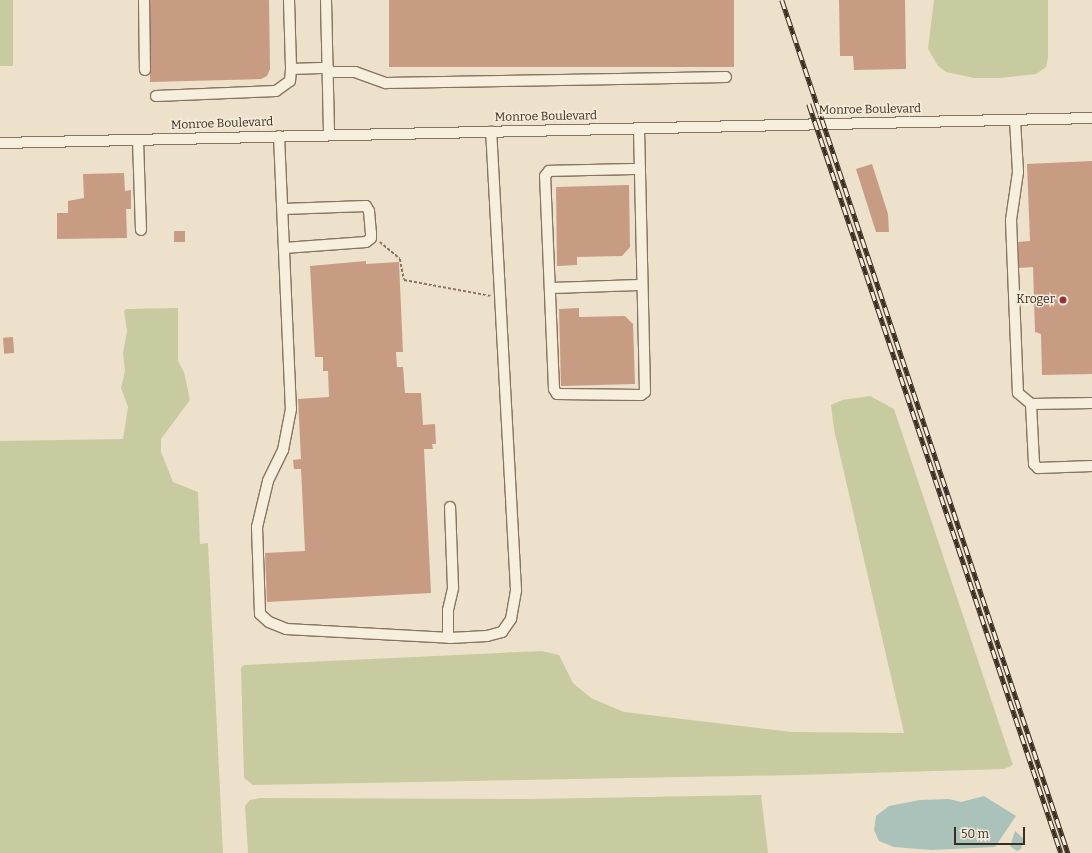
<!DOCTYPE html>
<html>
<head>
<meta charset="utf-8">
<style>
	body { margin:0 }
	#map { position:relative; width:1092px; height:853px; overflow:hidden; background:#ede1cb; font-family:Bitter,serif }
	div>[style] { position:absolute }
	.green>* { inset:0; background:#c8cb9f; transform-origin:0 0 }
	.water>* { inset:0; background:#abc2ba }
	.building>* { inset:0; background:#c89c83; transform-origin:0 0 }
	.path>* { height:1.5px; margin-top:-0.75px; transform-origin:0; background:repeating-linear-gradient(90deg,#897360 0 3px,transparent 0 5px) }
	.roads { filter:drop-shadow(1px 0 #897360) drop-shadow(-1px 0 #897360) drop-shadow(0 1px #897360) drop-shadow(0 -1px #897360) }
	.minor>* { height:10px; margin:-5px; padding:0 5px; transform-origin:5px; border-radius:5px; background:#f7efde }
	.rail>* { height:4.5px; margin-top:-2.25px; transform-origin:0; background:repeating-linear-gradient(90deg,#f4ebda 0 9px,#3a2d22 0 18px); box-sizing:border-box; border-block:1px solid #3a2d22 }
	.dots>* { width:11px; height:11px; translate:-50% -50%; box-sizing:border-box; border:2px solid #f4ebda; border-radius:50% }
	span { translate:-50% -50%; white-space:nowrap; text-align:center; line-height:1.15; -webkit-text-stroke:3px #f4ebda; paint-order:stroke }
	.street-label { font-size:12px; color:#3a2d22 }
	.poi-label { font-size:12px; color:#3a2d22 }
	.right { translate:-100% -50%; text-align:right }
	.scale { position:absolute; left:954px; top:827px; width:71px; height:18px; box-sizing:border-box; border:2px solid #3a2d22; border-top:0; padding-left:5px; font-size:12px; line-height:14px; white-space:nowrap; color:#3a2d22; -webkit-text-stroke:3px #f4ebda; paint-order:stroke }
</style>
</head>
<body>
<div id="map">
	<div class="green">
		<div style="left:0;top:0;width:13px;height:66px"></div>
		<div style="clip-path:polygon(934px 0,1048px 0,1048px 57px,1046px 67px,1036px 74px,999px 78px,974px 78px,946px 72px,938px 66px,928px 49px)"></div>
		<div style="clip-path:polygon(178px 308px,178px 361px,184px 372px,190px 400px,161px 439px,161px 452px,173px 482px,198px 492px,200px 544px,208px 543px,223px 853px,0 853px,0 441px,123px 439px,128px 407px,121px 388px,125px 371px,123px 353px,127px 331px,124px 311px,126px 309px)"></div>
		<div style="clip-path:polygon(870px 396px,894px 409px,1013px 765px,1004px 769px,797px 775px,253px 785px,244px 778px,241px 668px,244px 665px,542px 651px,559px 655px,573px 683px,591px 698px,624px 712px,792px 732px,904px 733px,834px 429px,831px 405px,842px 400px)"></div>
		<div style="clip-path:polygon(761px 795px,768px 853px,248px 853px,245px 806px,250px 800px,261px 798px,528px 799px)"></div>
	</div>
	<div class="water">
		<div style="clip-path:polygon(984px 796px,1016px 816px,995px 847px,931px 850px,894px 847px,879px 841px,874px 830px,876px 816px,889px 806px,920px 800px,949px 799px,961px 802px)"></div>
		<div style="clip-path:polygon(1015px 831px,1024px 839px,1021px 849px,1017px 851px,1010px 846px)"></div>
	</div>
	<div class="building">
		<div style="clip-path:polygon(150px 0,269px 0,270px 69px,267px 76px,261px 79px,150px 82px)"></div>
		<div style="left:389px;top:0;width:345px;height:67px"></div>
		<div style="clip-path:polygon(839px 0,905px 0,906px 69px,854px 70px,853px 56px,840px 56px)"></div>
		<div style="clip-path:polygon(1092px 161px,1092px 374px,1042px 375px,1041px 334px,1035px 332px,1033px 267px,1019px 268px,1018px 242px,1030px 241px,1027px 164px)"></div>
		<div style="clip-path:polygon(872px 164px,888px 214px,889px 232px,876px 232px,856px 169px)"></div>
		<div style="clip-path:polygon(124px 173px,125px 191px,131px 190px,131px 209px,126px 209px,127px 238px,57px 239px,57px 213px,68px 213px,68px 201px,84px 198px,83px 174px)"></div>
		<div style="clip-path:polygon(629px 185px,630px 247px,622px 256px,577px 257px,577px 265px,557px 266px,556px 187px)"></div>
		<div style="left:174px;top:231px;width:11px;height:11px"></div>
		<div style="clip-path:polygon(366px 261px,366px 264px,399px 262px,403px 352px,396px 352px,397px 367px,403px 367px,405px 393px,421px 393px,423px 425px,435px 424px,436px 444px,432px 444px,433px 449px,424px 449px,431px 593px,267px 602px,265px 553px,305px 551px,301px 469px,294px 469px,293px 460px,301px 459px,298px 399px,329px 397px,328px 371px,323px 371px,323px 357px,315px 357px,310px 266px)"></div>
		<div style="clip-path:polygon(579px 308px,579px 317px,625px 316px,633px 324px,635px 384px,561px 386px,559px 309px)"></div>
		<div style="left:13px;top:337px;width:16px;height:10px;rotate:86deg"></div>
	</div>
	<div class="path">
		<div style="left:380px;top:242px;width:26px;rotate:40deg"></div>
		<div style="left:400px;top:259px;width:21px;rotate:79deg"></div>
		<div style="left:404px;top:280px;width:88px;rotate:10.4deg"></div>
	</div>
	<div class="roads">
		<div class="minor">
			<div style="left:144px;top:0;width:70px;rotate:89.2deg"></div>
			<div style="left:289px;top:0;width:69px;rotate:88.3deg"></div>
			<div style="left:291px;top:69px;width:37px;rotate:-2deg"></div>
			<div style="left:326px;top:0;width:134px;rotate:88.7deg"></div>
			<div style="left:328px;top:72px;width:27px"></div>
			<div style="left:355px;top:72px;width:33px;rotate:20deg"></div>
			<div style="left:386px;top:83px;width:340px;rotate:-1deg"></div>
			<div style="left:156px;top:96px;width:120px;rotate:-2.4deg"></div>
			<div style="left:276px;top:91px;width:17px;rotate:-36deg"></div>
			<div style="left:290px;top:81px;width:12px;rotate:-85deg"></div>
			<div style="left:1015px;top:120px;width:52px;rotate:86.7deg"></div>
			<div style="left:1018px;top:172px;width:49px;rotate:98.3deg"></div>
			<div style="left:1011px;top:220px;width:173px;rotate:87.7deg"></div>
			<div style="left:1018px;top:393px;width:17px;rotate:40deg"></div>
			<div style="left:1031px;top:404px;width:61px;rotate:-0.9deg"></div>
			<div style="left:639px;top:128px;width:264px;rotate:88.7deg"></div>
			<div style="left:645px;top:392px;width:5px;rotate:143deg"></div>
			<div style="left:641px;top:395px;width:84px;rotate:-179.3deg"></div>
			<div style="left:557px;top:394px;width:6px;rotate:-121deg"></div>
			<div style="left:554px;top:389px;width:213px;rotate:-92.4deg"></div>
			<div style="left:545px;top:176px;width:6px;rotate:-51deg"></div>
			<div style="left:549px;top:171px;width:91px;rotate:-1.3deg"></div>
			<div style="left:279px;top:136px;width:273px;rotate:87.5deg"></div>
			<div style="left:291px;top:409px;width:42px;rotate:101deg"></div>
			<div style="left:283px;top:450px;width:34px;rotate:116deg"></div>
			<div style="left:268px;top:481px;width:47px;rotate:103.4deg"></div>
			<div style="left:257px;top:527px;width:87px;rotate:88deg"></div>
			<div style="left:260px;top:614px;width:12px;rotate:42deg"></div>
			<div style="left:269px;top:622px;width:18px;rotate:22deg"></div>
			<div style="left:286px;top:629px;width:164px;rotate:3.1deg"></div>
			<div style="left:450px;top:638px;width:37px;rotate:-3deg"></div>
			<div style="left:487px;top:636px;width:16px;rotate:-15deg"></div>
			<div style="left:502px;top:632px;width:16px;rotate:-55deg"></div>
			<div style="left:511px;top:619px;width:29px;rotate:-80deg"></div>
			<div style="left:516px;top:590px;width:459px;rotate:-93.1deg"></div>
			<div style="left:138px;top:140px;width:90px;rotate:88.1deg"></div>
			<div style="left:0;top:143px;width:1092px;rotate:-1.31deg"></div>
			<div style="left:283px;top:209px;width:83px;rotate:-2.1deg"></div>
			<div style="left:366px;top:206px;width:6px;rotate:59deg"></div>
			<div style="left:369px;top:211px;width:22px;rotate:85deg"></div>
			<div style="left:371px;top:233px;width:5px;rotate:90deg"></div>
			<div style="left:371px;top:238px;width:6px;rotate:141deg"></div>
			<div style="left:366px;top:242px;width:82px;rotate:175.8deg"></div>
			<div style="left:550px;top:288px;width:91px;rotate:-1.9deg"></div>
			<div style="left:1031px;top:404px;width:60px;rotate:87.1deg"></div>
			<div style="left:1034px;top:464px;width:6px;rotate:45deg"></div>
			<div style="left:1038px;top:468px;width:54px;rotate:-2.1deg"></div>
			<div style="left:448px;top:637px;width:27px;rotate:-90deg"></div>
			<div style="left:448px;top:610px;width:23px;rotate:-77deg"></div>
			<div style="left:453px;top:588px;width:81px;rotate:-92.1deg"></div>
		</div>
	</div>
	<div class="rail">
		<div style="left:782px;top:0;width:900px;rotate:71.46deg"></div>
		<div style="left:809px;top:104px;width:790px;rotate:71.4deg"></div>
	</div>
	<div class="dots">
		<div style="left:1063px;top:300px;background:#943339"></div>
	</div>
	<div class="street-label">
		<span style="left:870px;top:110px;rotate:-1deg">Monroe Boulevard</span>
		<span style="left:546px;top:117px;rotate:-1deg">Monroe Boulevard</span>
		<span style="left:222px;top:124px;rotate:-2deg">Monroe Boulevard</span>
	</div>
	<div class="poi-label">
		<span class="right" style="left:1055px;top:300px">Kroger</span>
	</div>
	<div class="scale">50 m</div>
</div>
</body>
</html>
